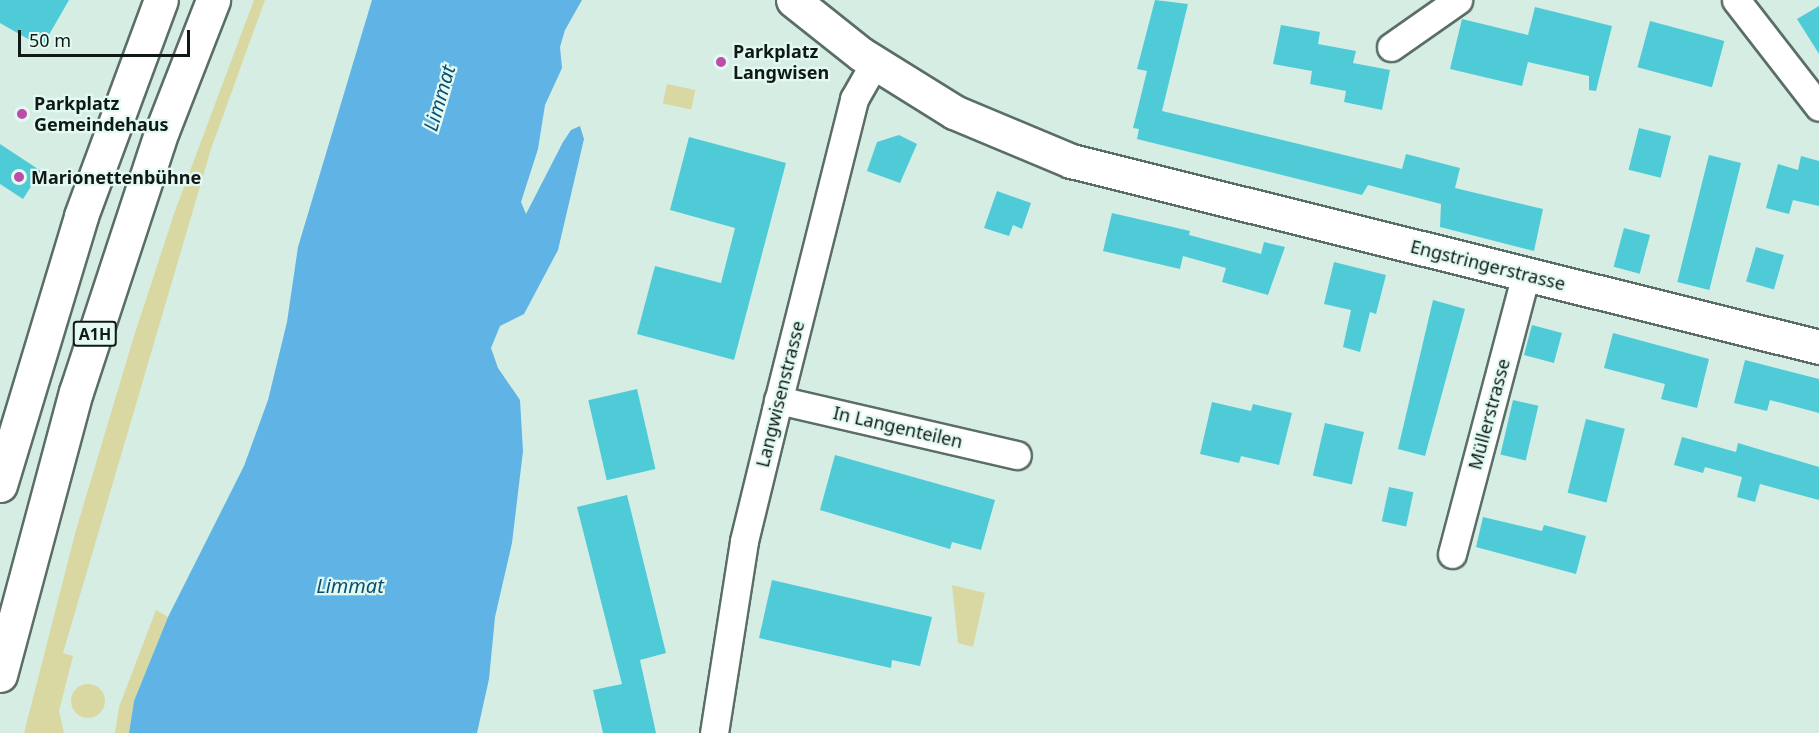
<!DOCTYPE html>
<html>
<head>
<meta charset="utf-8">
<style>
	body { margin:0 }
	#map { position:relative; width:1819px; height:733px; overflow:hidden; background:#d6ede4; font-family:"Noto Sans",sans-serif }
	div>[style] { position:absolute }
	.green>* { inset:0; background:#d9d8a2; transform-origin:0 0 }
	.round { border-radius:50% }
	.water>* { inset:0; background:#5fb4e5 }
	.building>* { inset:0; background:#4fcbd7; transform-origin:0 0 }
	.roads { filter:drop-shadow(2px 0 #5a6e67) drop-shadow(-2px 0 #5a6e67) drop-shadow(0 2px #5a6e67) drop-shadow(0 -2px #5a6e67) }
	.minor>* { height:27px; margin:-13.5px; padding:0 13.5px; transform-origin:13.5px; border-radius:13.5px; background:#fff }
	.secondary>* { height:33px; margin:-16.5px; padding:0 16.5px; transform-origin:16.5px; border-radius:16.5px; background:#fff }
	.motorway>* { height:33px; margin:-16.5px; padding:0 16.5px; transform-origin:16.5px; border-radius:16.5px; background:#fff }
	.dots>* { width:16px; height:16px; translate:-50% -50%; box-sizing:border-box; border:3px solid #e3faf2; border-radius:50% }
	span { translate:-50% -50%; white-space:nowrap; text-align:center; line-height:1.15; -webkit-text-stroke:4.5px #e3faf2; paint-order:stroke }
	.shield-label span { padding:2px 4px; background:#e3faf2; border:2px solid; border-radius:4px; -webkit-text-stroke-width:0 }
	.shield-label { font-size:16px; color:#111916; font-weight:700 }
	.poi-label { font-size:18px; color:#111916; font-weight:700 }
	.left { translate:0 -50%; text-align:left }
	.street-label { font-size:18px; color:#111916 }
	.water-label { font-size:20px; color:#0b5071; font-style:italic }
	.scale { position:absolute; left:18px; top:30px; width:172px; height:27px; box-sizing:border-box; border:3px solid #111916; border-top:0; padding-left:8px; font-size:18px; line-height:21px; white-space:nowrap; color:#111916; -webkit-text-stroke:4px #e3faf2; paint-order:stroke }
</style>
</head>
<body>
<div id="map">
	<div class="green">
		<div style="clip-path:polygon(254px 0,265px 0,211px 149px,63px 653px,73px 656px,59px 711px,64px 733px,24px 733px,76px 530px,134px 336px,175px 211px)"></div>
		<div style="left:667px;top:84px;width:29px;height:20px;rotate:12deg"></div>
		<div style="clip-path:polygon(952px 585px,985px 593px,973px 647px,958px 643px)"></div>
		<div style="clip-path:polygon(156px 610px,168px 617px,134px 701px,129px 733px,115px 733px,119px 707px)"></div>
		<div class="round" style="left:71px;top:684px;width:34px;height:34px"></div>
	</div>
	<div class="water">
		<div style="clip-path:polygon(372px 0,582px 0,565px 30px,560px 47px,562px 68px,545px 105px,538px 149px,521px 202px,526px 214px,563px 142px,571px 130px,580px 126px,584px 139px,558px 250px,524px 314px,500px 326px,491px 348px,498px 368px,520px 400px,523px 451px,512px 543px,495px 617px,489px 679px,477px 733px,129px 733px,134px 701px,168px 617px,244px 466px,268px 400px,287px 322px,298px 247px)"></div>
	</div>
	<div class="building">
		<div style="clip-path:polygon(0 0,69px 0,42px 47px,0 23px)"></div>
		<div style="clip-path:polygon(1155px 0,1188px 4px,1162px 111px,1402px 169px,1406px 154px,1460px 168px,1455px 188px,1543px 209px,1534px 251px,1440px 227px,1441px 204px,1368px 185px,1362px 195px,1137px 139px,1139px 129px,1133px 128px,1147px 71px,1137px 69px)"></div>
		<div style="clip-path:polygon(1819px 6px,1819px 54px,1797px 19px)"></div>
		<div style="clip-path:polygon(1535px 7px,1612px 26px,1596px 91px,1589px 90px,1589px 76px,1528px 62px,1522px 86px,1450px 69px,1462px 19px,1528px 35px)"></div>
		<div style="left:1650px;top:21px;width:77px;height:48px;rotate:15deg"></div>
		<div style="clip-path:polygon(1281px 25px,1320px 32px,1318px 44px,1356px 51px,1353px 63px,1390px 70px,1382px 110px,1344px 102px,1346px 91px,1310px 84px,1312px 71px,1273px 64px)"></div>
		<div style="left:1639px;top:128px;width:33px;height:43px;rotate:14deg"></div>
		<div style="clip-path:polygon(899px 135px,917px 144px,900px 183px,867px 171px,877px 142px)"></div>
		<div style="clip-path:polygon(689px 137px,786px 163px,734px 360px,637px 334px,655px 266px,721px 283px,735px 228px,670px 210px)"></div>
		<div style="clip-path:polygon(0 144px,41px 171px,23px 199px,0 184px)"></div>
		<div style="left:1709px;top:155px;width:33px;height:131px;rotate:14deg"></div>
		<div style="clip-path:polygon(1801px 156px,1819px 161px,1819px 206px,1793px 200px,1789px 214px,1766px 208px,1778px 164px,1798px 170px)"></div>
		<div style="clip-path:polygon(997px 191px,1031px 203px,1022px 229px,1013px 225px,1009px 236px,984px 228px)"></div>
		<div style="clip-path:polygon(1112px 213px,1190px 231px,1189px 235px,1261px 254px,1264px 242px,1285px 247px,1268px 295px,1222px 282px,1226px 268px,1183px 256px,1180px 269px,1103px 251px)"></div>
		<div style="left:1624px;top:228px;width:27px;height:40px;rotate:15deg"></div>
		<div style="left:1756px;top:247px;width:29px;height:36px;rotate:16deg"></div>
		<div style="clip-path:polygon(1334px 262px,1386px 275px,1376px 314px,1370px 312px,1360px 352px,1343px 347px,1351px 310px,1324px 304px)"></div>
		<div style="clip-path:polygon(1433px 300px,1465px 309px,1425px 456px,1398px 449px)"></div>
		<div style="left:1532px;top:325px;width:31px;height:31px;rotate:15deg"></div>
		<div style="clip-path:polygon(1613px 333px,1709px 359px,1697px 408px,1661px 399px,1665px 384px,1604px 368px)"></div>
		<div style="clip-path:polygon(1745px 360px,1819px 379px,1819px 413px,1770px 400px,1767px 411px,1734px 403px)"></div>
		<div style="left:637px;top:389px;width:82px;height:50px;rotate:77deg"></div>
		<div style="left:1513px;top:400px;width:26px;height:56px;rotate:13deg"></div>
		<div style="clip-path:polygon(1212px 402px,1251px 411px,1253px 404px,1292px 413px,1279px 465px,1241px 456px,1239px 463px,1200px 454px)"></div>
		<div style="left:1586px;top:419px;width:40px;height:76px;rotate:14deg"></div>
		<div style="left:1325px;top:423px;width:40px;height:54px;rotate:13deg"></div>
		<div style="clip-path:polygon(1682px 437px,1736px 452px,1738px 443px,1819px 467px,1819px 500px,1760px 484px,1755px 502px,1737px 497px,1742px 477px,1705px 467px,1703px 473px,1674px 465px)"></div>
		<div style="clip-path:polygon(835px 455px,995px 500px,981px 550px,952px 542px,950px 549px,820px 510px)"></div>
		<div style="left:1389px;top:487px;width:25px;height:35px;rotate:12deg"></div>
		<div style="clip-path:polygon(627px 495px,666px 653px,640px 660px,656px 733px,603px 733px,593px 690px,622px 684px,577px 507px)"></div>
		<div style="clip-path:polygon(1483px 517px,1542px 531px,1544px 525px,1586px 536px,1576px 574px,1476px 547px)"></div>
		<div style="clip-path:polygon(772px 580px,932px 617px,920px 666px,892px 660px,891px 668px,759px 638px)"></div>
	</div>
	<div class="roads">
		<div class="minor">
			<div style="left:1736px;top:0;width:135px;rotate:52.2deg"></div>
			<div style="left:1391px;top:47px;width:82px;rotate:-35deg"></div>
			<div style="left:778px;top:400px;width:245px;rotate:13deg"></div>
			<div style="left:1452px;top:554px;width:290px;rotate:-75.2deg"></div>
			<div style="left:714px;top:733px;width:194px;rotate:-81.1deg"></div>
			<div style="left:744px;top:541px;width:135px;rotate:-76.3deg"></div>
			<div style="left:776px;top:410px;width:321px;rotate:-75.9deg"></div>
			<div style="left:854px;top:99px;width:40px;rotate:-60.3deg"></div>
		</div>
		<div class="secondary">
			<div style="left:793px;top:0;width:87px;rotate:38.5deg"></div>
			<div style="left:861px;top:54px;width:110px;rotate:31.9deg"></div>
			<div style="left:954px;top:112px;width:127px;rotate:22.7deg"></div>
			<div style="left:1071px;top:161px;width:771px;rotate:13.96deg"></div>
		</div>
		<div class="motorway">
			<div style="left:0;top:485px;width:281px;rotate:-73.2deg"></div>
			<div style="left:81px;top:216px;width:230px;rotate:-69.7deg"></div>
			<div style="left:0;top:675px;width:293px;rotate:-75deg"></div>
			<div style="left:76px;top:392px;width:275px;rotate:-71.8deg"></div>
			<div style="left:162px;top:131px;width:141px;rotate:-68.7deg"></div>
		</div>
	</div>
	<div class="dots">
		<div style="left:721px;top:62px;background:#bc4dab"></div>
		<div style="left:22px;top:114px;background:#bc4dab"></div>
		<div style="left:19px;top:177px;background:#bc4dab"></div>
	</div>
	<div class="shield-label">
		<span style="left:95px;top:334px">A1H</span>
	</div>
	<div class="poi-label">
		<span class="left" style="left:733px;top:62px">Parkplatz<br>Langwisen</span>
		<span class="left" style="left:34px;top:114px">Parkplatz<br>Gemeindehaus</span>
		<span class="left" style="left:31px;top:177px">Marionettenbühne</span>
	</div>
	<div class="street-label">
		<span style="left:1488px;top:265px;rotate:14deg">Engstringerstrasse</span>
		<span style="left:780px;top:394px;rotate:-76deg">Langwisenstrasse</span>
		<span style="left:1489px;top:414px;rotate:-75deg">Müllerstrasse</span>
		<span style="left:898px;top:427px;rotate:13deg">In Langenteilen</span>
	</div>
	<div class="water-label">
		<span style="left:439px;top:98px;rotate:-74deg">Limmat</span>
		<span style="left:350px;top:585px">Limmat</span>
	</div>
	<div class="scale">50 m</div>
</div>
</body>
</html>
